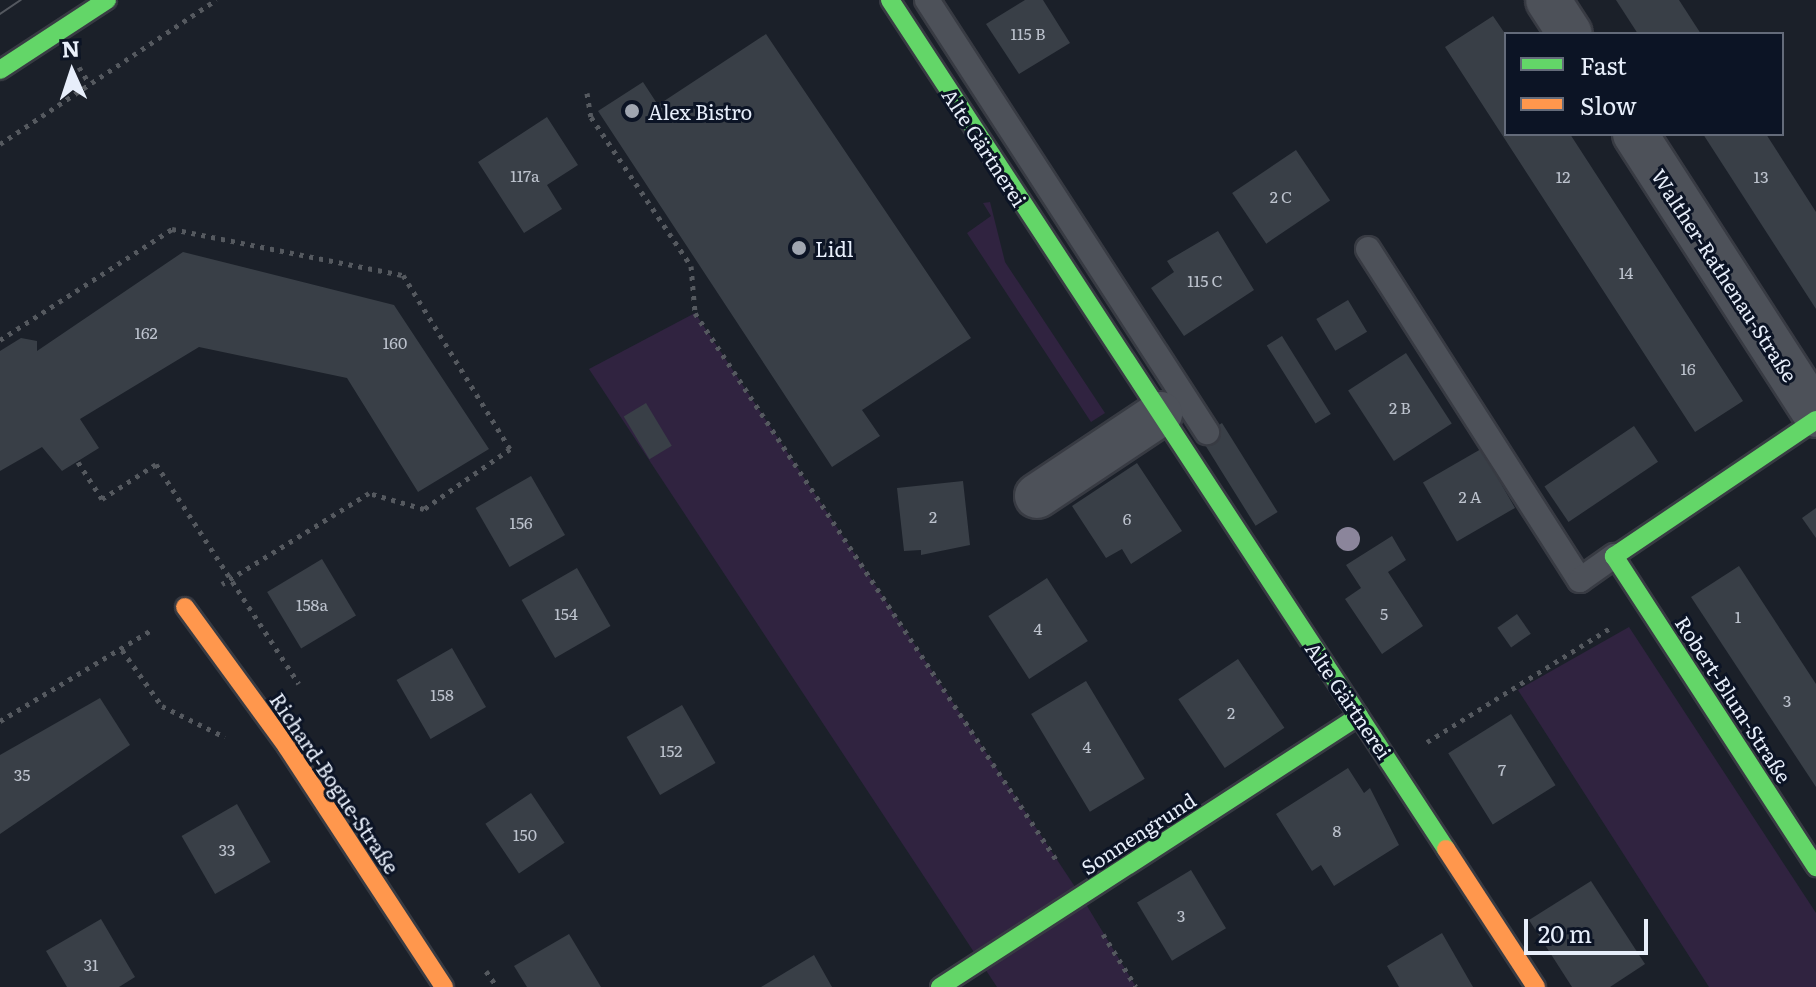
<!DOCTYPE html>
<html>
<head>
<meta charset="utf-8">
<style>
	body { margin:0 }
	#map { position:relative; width:1816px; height:987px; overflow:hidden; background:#1b2029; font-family:Literata,serif }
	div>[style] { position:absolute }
	.green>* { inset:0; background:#302340 }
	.building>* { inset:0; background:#393f47; transform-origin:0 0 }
	.path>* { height:5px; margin-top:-2.5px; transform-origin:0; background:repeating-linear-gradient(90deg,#55595f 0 4px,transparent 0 10px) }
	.roads { filter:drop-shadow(2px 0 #383b43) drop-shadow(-2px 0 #383b43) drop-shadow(0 2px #383b43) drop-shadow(0 -2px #383b43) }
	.lane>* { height:24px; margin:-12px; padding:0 12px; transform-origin:12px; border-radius:12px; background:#4d5159 }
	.street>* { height:44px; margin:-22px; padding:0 22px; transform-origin:22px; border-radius:22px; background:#4d5159 }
	.fast>* { height:18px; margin:-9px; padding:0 9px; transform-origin:9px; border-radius:9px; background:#63d668 }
	.slow>* { height:18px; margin:-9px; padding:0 9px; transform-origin:9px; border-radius:9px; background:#ff974d }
	.tram>* { height:2px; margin:-1px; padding:0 1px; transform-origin:1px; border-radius:1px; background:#54585f }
	.trees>* { width:24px; height:24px; margin:-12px; border-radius:50%; background:#8b859b }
	.dots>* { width:22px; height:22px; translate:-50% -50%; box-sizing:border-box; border:4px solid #0c1425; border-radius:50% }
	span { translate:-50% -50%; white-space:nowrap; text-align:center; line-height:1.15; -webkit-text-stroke:6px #0c1425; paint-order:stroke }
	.number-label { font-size:16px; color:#bcc2cd }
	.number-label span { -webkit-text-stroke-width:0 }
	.poi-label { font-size:20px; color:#e7eefa }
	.left { translate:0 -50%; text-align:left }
	.street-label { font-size:20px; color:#e7eefa }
	.legend { position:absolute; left:1504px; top:32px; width:280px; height:104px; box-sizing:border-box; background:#0c1425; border:2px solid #646b7a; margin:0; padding:10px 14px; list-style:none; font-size:24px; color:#e7eefa }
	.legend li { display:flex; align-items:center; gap:16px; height:40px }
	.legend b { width:40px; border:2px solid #646b7a }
	.north { position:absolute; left:32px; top:32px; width:80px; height:80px; -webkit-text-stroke:6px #0c1425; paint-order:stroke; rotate:357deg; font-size:22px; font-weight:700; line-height:32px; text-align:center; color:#e7eefa }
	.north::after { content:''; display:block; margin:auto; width:28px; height:36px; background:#e7eefa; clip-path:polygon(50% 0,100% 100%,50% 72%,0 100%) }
	.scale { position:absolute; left:1524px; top:919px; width:124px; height:36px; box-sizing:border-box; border:4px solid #e7eefa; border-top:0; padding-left:10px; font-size:24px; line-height:28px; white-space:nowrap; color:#e7eefa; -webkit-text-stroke:6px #0c1425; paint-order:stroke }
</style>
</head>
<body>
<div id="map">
	<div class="green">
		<div style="clip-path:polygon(990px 202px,1005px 262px,1105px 413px,1091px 422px,967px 233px,991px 216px,983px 203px)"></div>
		<div style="clip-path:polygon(695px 313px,1081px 896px,1136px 987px,997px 987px,589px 369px)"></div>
		<div style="clip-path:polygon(1629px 627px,1816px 913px,1816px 987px,1709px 987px,1518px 690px)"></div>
	</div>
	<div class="building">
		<div style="clip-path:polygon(1025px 0,1043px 0,1070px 43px,1019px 74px,986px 24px)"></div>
		<div style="clip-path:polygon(1616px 0,1679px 0,1701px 34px,1638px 34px)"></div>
		<div style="clip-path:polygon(1493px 16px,1506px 35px,1506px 134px,1570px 134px,1743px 401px,1695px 432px,1445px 47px)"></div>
		<div style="clip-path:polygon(766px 34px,971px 338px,862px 410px,880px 436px,832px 467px,598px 111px,643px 82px,658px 105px)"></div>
		<div style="clip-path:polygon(547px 117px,578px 165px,547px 185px,562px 209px,524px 233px,478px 162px)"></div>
		<div style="clip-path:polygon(1703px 134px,1766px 134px,1816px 212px,1816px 309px)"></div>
		<div style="left:1296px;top:150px;width:61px;height:77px;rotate:56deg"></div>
		<div style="clip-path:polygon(1218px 231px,1254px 290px,1184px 336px,1151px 288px,1174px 272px,1167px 261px)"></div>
		<div style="clip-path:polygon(183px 252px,394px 305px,489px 449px,418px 492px,347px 378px,199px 347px,80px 419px,99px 448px,62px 471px,42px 447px,0 471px,0 351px,21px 338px,37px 341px,37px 351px)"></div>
		<div style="left:1348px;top:300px;width:37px;height:37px;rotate:59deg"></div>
		<div style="left:1282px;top:336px;width:92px;height:18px;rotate:58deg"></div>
		<div style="left:1406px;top:353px;width:84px;height:69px;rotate:57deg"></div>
		<div style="left:646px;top:403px;width:50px;height:26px;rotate:59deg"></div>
		<div style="left:1222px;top:423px;width:105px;height:26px;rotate:58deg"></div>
		<div style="left:1634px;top:426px;width:43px;height:108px;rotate:56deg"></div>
		<div style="left:1481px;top:449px;width:68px;height:67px;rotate:60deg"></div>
		<div style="clip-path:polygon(1137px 463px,1182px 531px,1131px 564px,1122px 549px,1106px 558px,1072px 506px)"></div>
		<div style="left:531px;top:476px;width:68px;height:64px;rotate:60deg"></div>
		<div style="clip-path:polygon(963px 481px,970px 545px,921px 555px,921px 550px,904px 551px,897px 488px)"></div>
		<div style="clip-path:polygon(1816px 508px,1816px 538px,1802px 518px)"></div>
		<div style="clip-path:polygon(1392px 536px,1406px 560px,1388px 572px,1423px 626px,1382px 654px,1345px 599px,1361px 588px,1346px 565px)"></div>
		<div style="left:322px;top:559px;width:66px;height:64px;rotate:59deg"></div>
		<div style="clip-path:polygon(1739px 566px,1816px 684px,1816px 787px,1691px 597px)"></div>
		<div style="left:577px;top:568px;width:67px;height:64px;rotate:60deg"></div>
		<div style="left:1047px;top:578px;width:75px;height:70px;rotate:57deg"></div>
		<div style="left:1517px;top:614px;width:24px;height:24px;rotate:55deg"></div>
		<div style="left:452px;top:648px;width:68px;height:64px;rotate:60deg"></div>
		<div style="left:1238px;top:659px;width:83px;height:72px;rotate:56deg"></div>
		<div style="left:1086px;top:681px;width:114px;height:64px;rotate:59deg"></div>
		<div style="clip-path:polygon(100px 698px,130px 745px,0 834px,0 755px)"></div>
		<div style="left:682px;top:705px;width:67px;height:64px;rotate:60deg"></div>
		<div style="left:1511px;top:714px;width:84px;height:74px;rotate:58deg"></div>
		<div style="clip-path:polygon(1348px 768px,1364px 793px,1370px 788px,1399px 845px,1334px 886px,1321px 865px,1312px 871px,1276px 814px)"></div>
		<div style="left:531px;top:793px;width:60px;height:55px;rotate:56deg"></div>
		<div style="left:237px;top:804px;width:67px;height:64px;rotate:60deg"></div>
		<div style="left:1191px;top:870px;width:68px;height:63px;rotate:59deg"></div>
		<div style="clip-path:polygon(1591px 881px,1645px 964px,1610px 987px,1572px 987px,1529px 920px)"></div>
		<div style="clip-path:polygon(101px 919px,135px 977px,119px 987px,67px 987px,46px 951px)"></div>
		<div style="clip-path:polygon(1442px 933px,1473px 987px,1399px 987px,1387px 966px)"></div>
		<div style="clip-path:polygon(569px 934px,601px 987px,527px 987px,514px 966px)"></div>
		<div style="clip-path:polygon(814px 955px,832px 987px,761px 987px)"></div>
	</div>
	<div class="path">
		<div style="left:79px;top:67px;width:19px;rotate:58deg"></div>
		<div style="left:587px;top:93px;width:24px;rotate:81deg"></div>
		<div style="left:591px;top:117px;width:179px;rotate:56.1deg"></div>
		<div style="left:691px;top:266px;width:47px;rotate:85.1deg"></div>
		<div style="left:695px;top:313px;width:657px;rotate:56.55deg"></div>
		<div style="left:0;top:144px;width:260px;rotate:-33.7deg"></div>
		<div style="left:0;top:340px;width:205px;rotate:-32.8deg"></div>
		<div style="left:172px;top:229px;width:236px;rotate:11.3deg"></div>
		<div style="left:403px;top:275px;width:204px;rotate:58.4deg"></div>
		<div style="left:510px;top:449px;width:105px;rotate:145.1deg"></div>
		<div style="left:424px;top:509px;width:57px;rotate:-163.8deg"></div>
		<div style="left:369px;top:493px;width:173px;rotate:148.2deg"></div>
		<div style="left:78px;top:462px;width:44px;rotate:57deg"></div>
		<div style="left:102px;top:499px;width:64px;rotate:-32.9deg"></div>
		<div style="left:156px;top:464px;width:262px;rotate:57deg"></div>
		<div style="left:122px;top:650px;width:69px;rotate:54.5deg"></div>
		<div style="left:162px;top:706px;width:70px;rotate:26.2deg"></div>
		<div style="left:0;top:721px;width:175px;rotate:-31deg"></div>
		<div style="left:1427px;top:742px;width:218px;rotate:-31.9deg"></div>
		<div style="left:1103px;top:934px;width:62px;rotate:58.1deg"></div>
		<div style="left:486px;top:971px;width:19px;rotate:55deg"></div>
	</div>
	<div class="roads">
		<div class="lane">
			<div style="left:927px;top:0;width:515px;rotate:57.05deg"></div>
			<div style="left:1368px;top:249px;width:393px;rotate:57.4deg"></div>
			<div style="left:1580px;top:580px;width:42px;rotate:-35.2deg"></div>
		</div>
		<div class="street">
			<div style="left:1548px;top:0;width:40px;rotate:57.1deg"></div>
			<div style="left:1635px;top:134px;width:334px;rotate:57.2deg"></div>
			<div style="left:1037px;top:496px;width:148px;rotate:-33.7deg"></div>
		</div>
		<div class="fast">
			<div style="left:890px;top:0;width:1015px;rotate:56.78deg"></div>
			<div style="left:0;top:70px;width:128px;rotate:-33.2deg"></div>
			<div style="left:1816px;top:420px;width:244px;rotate:146deg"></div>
			<div style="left:1614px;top:556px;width:371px;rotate:57deg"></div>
			<div style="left:940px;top:987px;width:499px;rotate:-32.9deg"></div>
		</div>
		<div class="slow">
			<div style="left:185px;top:607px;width:173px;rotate:53.9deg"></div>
			<div style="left:287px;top:747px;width:287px;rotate:56.8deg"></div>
			<div style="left:1446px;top:849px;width:165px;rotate:56.9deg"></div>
		</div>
	</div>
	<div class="tram">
		<div style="left:0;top:14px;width:25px;rotate:-34deg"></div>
	</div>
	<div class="trees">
		<div style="left:1348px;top:539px"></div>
	</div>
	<div class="dots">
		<div style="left:632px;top:111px;background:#a0a6b1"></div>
		<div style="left:799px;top:248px;background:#a0a6b1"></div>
	</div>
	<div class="number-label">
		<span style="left:1028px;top:33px">115 B</span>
		<span style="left:525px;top:175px">117a</span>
		<span style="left:1563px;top:176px">12</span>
		<span style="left:1761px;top:176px">13</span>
		<span style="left:1281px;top:196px">2 C</span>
		<span style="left:1626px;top:272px">14</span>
		<span style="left:1205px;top:280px">115 C</span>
		<span style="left:146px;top:332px">162</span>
		<span style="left:395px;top:342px">160</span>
		<span style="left:1688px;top:368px">16</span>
		<span style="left:1400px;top:407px">2 B</span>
		<span style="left:1470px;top:496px">2 A</span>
		<span style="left:933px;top:516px">2</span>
		<span style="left:1127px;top:518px">6</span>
		<span style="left:521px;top:522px">156</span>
		<span style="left:312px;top:604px">158a</span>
		<span style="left:566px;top:613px">154</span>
		<span style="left:1384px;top:613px">5</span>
		<span style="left:1738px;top:616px">1</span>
		<span style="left:1038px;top:628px">4</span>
		<span style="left:442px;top:694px">158</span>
		<span style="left:1787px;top:700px">3</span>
		<span style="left:1231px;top:712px">2</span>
		<span style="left:1087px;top:746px">4</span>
		<span style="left:671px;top:750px">152</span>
		<span style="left:1502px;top:769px">7</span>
		<span style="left:22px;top:774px">35</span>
		<span style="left:1337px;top:830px">8</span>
		<span style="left:525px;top:834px">150</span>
		<span style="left:227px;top:849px">33</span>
		<span style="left:1181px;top:915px">3</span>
		<span style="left:91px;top:964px">31</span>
	</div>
	<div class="poi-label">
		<span class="left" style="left:648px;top:111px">Alex Bistro</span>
		<span class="left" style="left:815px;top:248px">Lidl</span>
	</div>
	<div class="street-label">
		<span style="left:985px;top:147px;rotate:57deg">Alte Gärtnerei</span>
		<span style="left:1725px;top:275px;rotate:57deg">Walther-Rathenau-Straße</span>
		<span style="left:1734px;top:699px;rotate:57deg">Robert-Blum-Straße</span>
		<span style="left:1349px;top:700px;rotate:56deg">Alte Gärtnerei</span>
		<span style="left:335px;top:783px;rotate:56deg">Richard-Bogue-Straße</span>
		<span style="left:1138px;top:833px;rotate:-33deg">Sonnengrund</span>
	</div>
	<ul class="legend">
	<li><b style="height:10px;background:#63d668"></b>Fast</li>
	<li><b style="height:10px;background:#ff974d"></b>Slow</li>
	</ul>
	<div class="north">N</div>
	<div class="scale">20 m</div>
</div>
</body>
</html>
